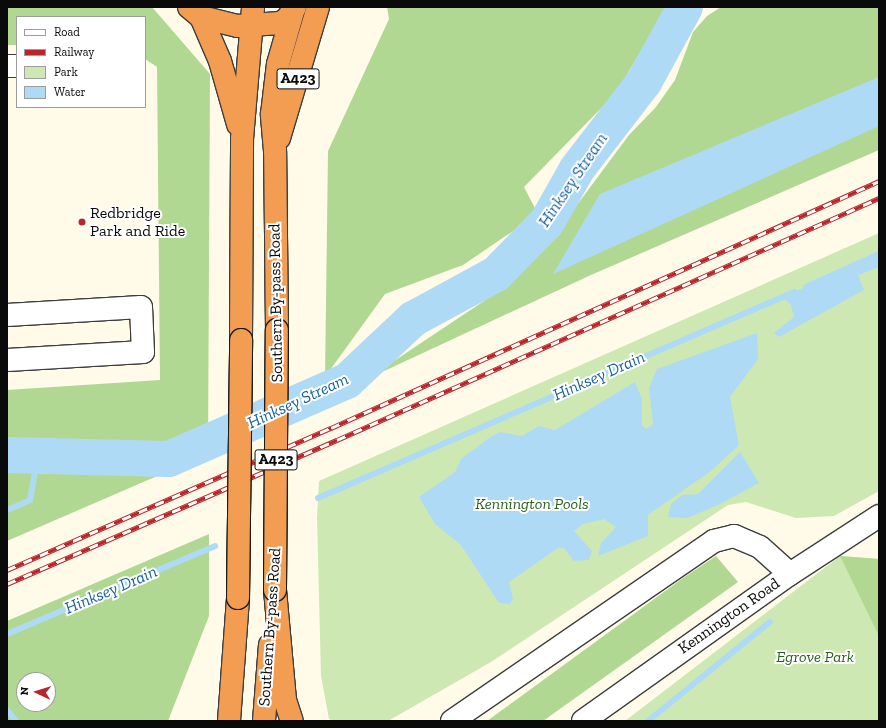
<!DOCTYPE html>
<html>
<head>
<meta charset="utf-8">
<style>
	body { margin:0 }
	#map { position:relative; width:886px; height:728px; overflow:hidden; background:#fffbe8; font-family:"Zilla Slab",serif }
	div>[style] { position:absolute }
	.green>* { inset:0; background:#cee8b3 }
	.forest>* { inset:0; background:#b1d893 }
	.water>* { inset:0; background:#aedaf5 }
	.stream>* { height:6px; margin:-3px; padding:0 3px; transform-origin:3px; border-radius:3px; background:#aedaf5 }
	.river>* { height:36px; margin:-18px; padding:0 18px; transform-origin:18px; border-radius:18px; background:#aedaf5 }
	.roads { filter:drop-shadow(1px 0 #3d3d3d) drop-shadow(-1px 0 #3d3d3d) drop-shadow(0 1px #3d3d3d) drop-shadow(0 -1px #3d3d3d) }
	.minor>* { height:22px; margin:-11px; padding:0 11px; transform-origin:11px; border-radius:11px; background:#fff }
	.highway>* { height:22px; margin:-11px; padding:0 11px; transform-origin:11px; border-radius:11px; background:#f39d52 }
	.rail>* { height:4.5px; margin-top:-2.25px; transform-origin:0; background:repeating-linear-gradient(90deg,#fff 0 9px,#b8252b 0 18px); box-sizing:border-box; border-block:1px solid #b8252b }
	.bridges { filter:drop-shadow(1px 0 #1b1b1b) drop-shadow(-1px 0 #1b1b1b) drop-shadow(0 1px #1b1b1b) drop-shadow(0 -1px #1b1b1b) }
	.highway-bridge>* { height:22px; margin:-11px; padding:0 11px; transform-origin:11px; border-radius:11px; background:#f39d52 }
	.dots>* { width:11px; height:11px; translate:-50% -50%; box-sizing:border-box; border:2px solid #fff; border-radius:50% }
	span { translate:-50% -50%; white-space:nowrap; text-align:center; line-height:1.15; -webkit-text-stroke:4px #fff; paint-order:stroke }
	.shield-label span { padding:1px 3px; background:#fff; border:1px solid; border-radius:3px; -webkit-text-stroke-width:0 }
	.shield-label { font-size:15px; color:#0a0a0a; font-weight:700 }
	.poi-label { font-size:16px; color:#0a0a0a }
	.left { translate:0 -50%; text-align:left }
	.street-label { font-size:16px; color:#0a0a0a }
	.park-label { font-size:16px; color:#2a601d; font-style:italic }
	.water-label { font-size:17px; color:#165f9a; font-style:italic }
	.frame { position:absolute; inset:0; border:8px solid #0a0a0a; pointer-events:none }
	.legend { position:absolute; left:16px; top:16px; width:130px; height:92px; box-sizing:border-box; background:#fff; border:1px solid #9d9d9d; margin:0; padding:5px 7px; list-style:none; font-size:12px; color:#0a0a0a }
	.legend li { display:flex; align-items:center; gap:8px; height:20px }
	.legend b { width:20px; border:1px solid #9d9d9d }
	.north { position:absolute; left:16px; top:672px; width:40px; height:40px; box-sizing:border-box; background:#fff; border:1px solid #9d9d9d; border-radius:50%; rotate:274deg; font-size:11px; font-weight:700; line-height:16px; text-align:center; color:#0a0a0a }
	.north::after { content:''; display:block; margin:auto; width:14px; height:18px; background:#b8252b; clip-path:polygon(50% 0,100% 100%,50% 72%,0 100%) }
</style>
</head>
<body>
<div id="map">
	<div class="green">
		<div style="clip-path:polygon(879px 233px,879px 491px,834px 516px,796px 518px,746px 502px,728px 505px,491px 662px,388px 721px,334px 721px,329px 719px,321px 676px,317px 518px,319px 481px)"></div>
		<div style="clip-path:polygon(840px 556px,879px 559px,879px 721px,625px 721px)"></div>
	</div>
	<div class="forest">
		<div style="clip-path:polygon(7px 7px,152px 7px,210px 74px,208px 454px,7px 541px,7px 390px,160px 380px,157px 67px,145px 59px,145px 17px,17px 17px,17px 45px,7px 45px)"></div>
		<div style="clip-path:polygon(387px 7px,667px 7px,616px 93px,524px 187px,538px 214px,463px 265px,385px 294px,325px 377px,328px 151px,389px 19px)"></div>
		<div style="clip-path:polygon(721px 7px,879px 7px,879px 150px,591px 275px,367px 379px,502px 289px,565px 221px,629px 135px,656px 107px,675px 80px,693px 32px,707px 16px)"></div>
		<div style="clip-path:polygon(evenodd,209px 534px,209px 616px,168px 721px,7px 721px,7px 621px,209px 534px,24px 680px,48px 680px,48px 704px,24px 704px,24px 680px)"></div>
		<div style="clip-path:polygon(716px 556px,738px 582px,543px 721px,487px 721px,683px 578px)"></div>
		<div style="clip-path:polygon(840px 556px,879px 559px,879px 636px)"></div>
	</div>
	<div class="water">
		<div style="clip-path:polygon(879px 77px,879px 126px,553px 274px,600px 194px)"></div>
		<div style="clip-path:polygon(879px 254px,879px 267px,858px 275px,864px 290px,779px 337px,774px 333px,794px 317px,791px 305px,783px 297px)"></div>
		<div style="clip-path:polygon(757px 333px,758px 359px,730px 397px,739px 445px,711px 471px,648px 515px,648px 536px,598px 556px,601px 543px,616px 527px,604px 519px,583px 524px,574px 531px,592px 551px,589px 560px,574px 561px,564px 548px,558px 548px,509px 582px,513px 598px,510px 604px,499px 603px,461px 545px,435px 524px,419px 497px,455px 472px,461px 459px,489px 438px,500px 432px,522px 436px,539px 426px,555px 430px,635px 382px,642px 399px,642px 425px,646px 429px,653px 424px,649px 388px,657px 369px)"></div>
		<div style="clip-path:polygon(740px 452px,759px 483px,720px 504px,688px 518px,668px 517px,671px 504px,682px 495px,698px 494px)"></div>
	</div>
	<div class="stream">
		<div style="left:806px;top:287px;width:80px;rotate:-24.3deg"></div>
		<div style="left:318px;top:498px;width:519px;rotate:-23.4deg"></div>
		<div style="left:7px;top:510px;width:25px;rotate:-23deg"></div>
		<div style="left:30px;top:500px;width:46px;rotate:-79.9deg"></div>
		<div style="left:7px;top:634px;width:226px;rotate:-22.9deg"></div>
		<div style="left:7px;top:710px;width:14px;rotate:51deg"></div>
		<div style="left:648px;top:721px;width:157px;rotate:-39.1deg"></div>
	</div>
	<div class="river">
		<div style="left:7px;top:455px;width:162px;rotate:1.4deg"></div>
		<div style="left:169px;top:459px;width:194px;rotate:-23.7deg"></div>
		<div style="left:347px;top:381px;width:91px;rotate:-43.2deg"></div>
		<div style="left:413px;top:319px;width:94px;rotate:-28.5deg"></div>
		<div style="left:496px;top:274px;width:73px;rotate:-45.6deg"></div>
		<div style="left:547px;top:222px;width:61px;rotate:-60.5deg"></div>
		<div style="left:577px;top:169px;width:110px;rotate:-52.4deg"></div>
		<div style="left:644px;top:82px;width:85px;rotate:-61.3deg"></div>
	</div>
	<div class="roads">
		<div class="minor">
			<div style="left:7px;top:66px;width:10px"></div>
			<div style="left:7px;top:315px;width:134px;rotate:-3.4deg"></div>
			<div style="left:141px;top:307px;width:45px;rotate:87.5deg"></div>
			<div style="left:143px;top:352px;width:136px;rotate:176.6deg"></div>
			<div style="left:452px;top:721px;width:318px;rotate:-34.5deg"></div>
			<div style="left:714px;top:541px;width:21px;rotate:-14deg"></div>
			<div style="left:734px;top:536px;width:28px;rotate:23deg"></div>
			<div style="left:760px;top:547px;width:40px;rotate:42deg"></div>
			<div style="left:583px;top:721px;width:254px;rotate:-35.4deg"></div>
			<div style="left:790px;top:574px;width:106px;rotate:-33.1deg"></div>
		</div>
		<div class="highway">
			<div style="left:189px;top:7px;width:16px;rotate:40deg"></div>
			<div style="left:201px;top:17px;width:37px;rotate:14deg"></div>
			<div style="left:237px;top:26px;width:43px;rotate:-4deg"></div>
			<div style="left:280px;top:23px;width:8px;rotate:-30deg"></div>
			<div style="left:287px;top:19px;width:14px;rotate:-56deg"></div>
			<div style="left:201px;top:17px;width:48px;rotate:66.6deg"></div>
			<div style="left:220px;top:61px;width:66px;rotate:74.1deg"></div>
			<div style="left:279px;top:138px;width:137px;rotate:-73.4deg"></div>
			<div style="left:277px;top:330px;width:179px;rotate:-90.6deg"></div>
			<div style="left:275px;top:151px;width:37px;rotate:-95deg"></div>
			<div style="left:272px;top:114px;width:50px;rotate:-83.2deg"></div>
			<div style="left:278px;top:64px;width:58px;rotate:-74.1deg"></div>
			<div style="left:241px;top:340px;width:201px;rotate:-89.7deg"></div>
			<div style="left:242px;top:139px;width:132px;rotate:-85.2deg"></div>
			<div style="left:275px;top:590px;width:110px;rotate:84.8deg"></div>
			<div style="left:285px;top:700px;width:22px;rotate:72deg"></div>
			<div style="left:229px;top:721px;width:123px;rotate:-85.8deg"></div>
			<div style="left:264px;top:721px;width:76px;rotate:-85.5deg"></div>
		</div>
	</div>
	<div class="rail">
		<div style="left:7px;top:570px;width:354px;rotate:-23.7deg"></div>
		<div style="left:331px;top:428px;width:601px;rotate:-24.26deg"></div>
		<div style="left:7px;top:584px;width:360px;rotate:-23.6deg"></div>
		<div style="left:337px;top:440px;width:594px;rotate:-24.06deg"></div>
	</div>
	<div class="bridges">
		<div class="highway-bridge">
			<div style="left:275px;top:590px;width:260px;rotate:-89.6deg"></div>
			<div style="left:238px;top:598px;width:258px;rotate:-89.3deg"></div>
		</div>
	</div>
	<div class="dots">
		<div style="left:82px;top:222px;background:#b8252b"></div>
	</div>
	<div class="shield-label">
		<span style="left:298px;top:79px">A423</span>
		<span style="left:276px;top:460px">A423</span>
	</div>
	<div class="poi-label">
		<span class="left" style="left:90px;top:222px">Redbridge<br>Park and Ride</span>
	</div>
	<div class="street-label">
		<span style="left:276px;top:303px;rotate:-91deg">Southern By-pass Road</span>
		<span style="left:729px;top:616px;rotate:-35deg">Kennington Road</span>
		<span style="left:270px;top:627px;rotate:-86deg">Southern By-pass Road</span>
	</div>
	<div class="park-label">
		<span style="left:532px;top:504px">Kennington Pools</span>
		<span style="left:815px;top:657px">Egrove Park</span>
	</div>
	<div class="water-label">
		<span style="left:573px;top:180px;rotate:-56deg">Hinksey Stream</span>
		<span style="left:599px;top:376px;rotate:-24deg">Hinksey Drain</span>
		<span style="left:298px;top:401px;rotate:-25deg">Hinksey Stream</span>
		<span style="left:111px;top:590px;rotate:-23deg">Hinksey Drain</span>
	</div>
	<div class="frame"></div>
	<ul class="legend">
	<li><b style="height:5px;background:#fff"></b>Road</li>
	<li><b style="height:5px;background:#b8252b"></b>Railway</li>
	<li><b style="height:11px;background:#cee8b3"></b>Park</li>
	<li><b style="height:11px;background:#aedaf5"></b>Water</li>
	</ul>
	<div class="north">N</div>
</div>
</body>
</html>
